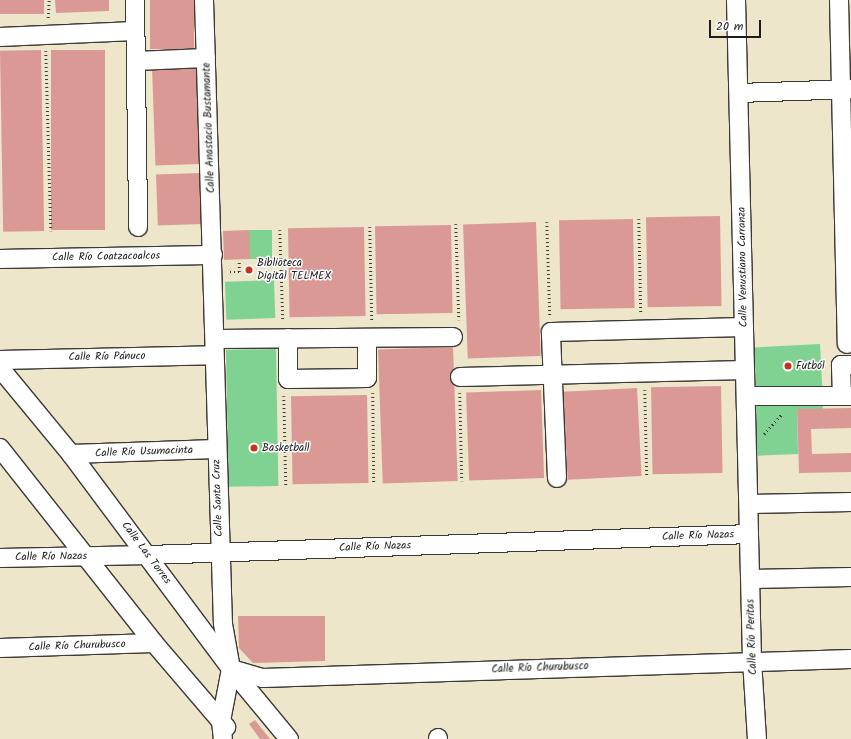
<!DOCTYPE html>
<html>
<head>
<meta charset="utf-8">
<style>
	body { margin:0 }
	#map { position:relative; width:851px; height:739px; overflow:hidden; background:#eee6cb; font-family:Kalam,sans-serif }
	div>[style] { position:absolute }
	.green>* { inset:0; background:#80d293; transform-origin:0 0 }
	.building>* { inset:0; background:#db9995; transform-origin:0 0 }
	.path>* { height:2.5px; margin-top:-1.25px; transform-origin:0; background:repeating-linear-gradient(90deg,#3c3a36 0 1px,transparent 0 4px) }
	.roads { filter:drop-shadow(1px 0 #3c3a36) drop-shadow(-1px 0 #3c3a36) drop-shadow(0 1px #3c3a36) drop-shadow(0 -1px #3c3a36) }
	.minor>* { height:18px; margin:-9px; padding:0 9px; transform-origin:9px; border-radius:9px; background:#fff }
	.dots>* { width:11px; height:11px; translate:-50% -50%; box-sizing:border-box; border:2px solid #fff; border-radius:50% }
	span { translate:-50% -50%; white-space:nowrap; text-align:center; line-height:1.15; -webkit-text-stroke:3px #fff; paint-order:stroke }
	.street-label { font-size:11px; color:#1c1c1c }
	.poi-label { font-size:11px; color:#1c1c1c }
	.left { translate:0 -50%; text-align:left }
	.scale { position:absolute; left:709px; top:20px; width:52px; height:18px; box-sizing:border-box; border:2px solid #1c1c1c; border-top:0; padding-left:5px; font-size:12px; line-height:14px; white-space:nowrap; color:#1c1c1c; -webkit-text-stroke:3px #fff; paint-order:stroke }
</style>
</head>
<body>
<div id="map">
	<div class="green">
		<div style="left:249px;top:230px;width:23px;height:29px"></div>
		<div style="left:274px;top:280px;width:38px;height:49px;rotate:88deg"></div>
		<div style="left:820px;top:344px;width:42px;height:66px;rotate:87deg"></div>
		<div style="left:276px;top:349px;width:137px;height:50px;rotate:89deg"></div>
		<div style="clip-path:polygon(822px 399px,823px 409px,797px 410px,798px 454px,753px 456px,752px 400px)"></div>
	</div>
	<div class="building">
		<div style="left:0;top:0;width:44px;height:14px"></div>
		<div style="clip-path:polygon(55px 0,109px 0,109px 11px,56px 13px)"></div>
		<div style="left:150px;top:0;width:44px;height:49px"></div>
		<div style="left:41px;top:50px;width:181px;height:41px;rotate:89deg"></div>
		<div style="left:51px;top:50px;width:54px;height:180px"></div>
		<div style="left:197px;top:66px;width:98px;height:45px;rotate:88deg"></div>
		<div style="left:201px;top:173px;width:51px;height:45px;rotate:88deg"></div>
		<div style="left:720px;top:216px;width:90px;height:74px;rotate:89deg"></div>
		<div style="left:633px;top:219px;width:89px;height:74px;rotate:89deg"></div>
		<div style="left:536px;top:222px;width:134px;height:73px;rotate:88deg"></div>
		<div style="left:451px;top:225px;width:88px;height:76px;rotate:89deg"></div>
		<div style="left:364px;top:227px;width:89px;height:76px;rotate:89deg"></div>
		<div style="left:249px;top:230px;width:29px;height:26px;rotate:88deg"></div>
		<div style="left:453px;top:347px;width:134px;height:75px;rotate:88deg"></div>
		<div style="left:721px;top:386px;width:87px;height:70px;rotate:89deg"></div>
		<div style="left:637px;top:388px;width:88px;height:74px;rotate:87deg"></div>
		<div style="left:541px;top:390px;width:88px;height:75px;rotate:88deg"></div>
		<div style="left:367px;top:395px;width:88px;height:76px;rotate:89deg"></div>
		<div style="clip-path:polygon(851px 408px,851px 428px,811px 429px,812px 454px,851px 453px,851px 472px,799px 473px,797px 409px)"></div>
		<div style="clip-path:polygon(238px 616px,325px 616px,325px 661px,253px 663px,239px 648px)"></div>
		<div style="clip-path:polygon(255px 720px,270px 739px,260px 739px,249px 724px)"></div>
	</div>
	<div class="path">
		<div style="left:48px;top:18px;width:18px;rotate:-87deg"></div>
		<div style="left:46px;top:51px;width:180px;rotate:88.4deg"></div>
		<div style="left:639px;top:219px;width:94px;rotate:88.8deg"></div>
		<div style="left:547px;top:222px;width:93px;rotate:88.2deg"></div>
		<div style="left:456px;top:224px;width:96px;rotate:88.2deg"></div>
		<div style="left:370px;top:227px;width:93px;rotate:88.8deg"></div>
		<div style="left:280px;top:230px;width:91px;rotate:88.1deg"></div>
		<div style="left:230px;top:272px;width:9px"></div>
		<div style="left:239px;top:272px;width:12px;rotate:-90deg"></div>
		<div style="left:645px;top:390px;width:85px;rotate:88.7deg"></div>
		<div style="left:373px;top:393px;width:90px;rotate:89.4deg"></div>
		<div style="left:460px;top:393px;width:88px;rotate:88.7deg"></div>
		<div style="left:284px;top:396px;width:90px;rotate:88.7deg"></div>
		<div style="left:764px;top:434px;width:27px;rotate:-48deg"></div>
	</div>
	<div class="roads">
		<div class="minor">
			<div style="left:135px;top:0;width:227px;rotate:89.2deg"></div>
			<div style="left:204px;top:0;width:624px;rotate:88.26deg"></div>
			<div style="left:223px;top:624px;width:46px;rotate:79.9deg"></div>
			<div style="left:231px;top:669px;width:53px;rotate:100.9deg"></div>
			<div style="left:221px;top:721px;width:18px;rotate:84deg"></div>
			<div style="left:736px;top:0;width:660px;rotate:88.61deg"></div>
			<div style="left:752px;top:660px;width:79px;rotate:86.4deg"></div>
			<div style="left:839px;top:0;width:344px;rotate:88.7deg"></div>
			<div style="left:0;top:37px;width:135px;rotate:-2.5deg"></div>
			<div style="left:136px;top:61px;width:70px;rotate:-2.5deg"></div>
			<div style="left:739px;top:93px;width:112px;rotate:-2deg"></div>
			<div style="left:0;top:259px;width:213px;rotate:-1.1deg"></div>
			<div style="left:288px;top:338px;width:41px;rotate:90deg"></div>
			<div style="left:288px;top:379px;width:79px;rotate:-0.7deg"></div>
			<div style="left:367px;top:378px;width:40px;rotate:-90deg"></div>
			<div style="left:215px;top:339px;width:238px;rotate:-0.5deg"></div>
			<div style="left:0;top:360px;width:214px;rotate:-1.3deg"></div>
			<div style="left:0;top:368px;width:112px;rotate:50.5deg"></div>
			<div style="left:71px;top:454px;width:268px;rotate:53.3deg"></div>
			<div style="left:231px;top:669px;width:91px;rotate:50.4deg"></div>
			<div style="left:460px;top:377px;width:285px;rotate:-1.4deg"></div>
			<div style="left:746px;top:396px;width:105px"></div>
			<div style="left:842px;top:396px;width:31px;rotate:-92deg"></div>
			<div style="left:841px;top:365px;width:10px"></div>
			<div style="left:0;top:448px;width:248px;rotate:51.7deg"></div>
			<div style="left:154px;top:643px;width:111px;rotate:49.4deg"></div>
			<div style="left:71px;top:454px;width:145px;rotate:-2deg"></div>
			<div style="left:557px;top:478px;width:146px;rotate:-92.4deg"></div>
			<div style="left:551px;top:332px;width:193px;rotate:-1.5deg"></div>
			<div style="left:749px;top:504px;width:102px;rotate:-1.1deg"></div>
			<div style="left:0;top:558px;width:149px;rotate:-1.2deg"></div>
			<div style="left:149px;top:555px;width:600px;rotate:-2deg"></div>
			<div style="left:751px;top:579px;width:100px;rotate:-1.1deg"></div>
			<div style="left:0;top:648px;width:154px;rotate:-1.9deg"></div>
			<div style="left:231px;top:669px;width:33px;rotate:16deg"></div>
			<div style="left:263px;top:678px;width:588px;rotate:-1.85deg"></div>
			<div style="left:438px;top:738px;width:1px;rotate:90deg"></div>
		</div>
	</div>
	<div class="dots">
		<div style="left:249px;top:270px;background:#c8321e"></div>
		<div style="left:788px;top:366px;background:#c8321e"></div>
		<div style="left:254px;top:448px;background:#c8321e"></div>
	</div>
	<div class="street-label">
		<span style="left:209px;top:128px;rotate:-92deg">Calle Anastacio Bustamante</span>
		<span style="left:106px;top:257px;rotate:-1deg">Calle Río Coatzacoalcos</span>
		<span style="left:743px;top:267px;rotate:-91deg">Calle Venustiano Carranza</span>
		<span style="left:107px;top:357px;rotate:-1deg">Calle Río Pánuco</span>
		<span style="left:144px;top:452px;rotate:-2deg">Calle Río Usumacinta</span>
		<span style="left:218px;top:498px;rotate:-92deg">Calle Santa Cruz</span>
		<span style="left:698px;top:536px;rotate:-2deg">Calle Río Nazas</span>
		<span style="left:375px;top:547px;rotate:-2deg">Calle Río Nazas</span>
		<span style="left:146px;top:553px;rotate:53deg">Calle Las Torres</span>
		<span style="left:51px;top:557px;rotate:-1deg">Calle Río Nazas</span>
		<span style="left:752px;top:637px;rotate:-92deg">Calle Río Peritas</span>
		<span style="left:77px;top:646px;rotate:-2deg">Calle Río Churubusco</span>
		<span style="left:540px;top:668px;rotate:-2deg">Calle Río Churubusco</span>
	</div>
	<div class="poi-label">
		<span class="left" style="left:257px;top:270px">Biblioteca<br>Digital TELMEX</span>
		<span class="left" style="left:796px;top:366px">Futból</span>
		<span class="left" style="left:262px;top:448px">Basketball</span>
	</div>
	<div class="scale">20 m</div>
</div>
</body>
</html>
